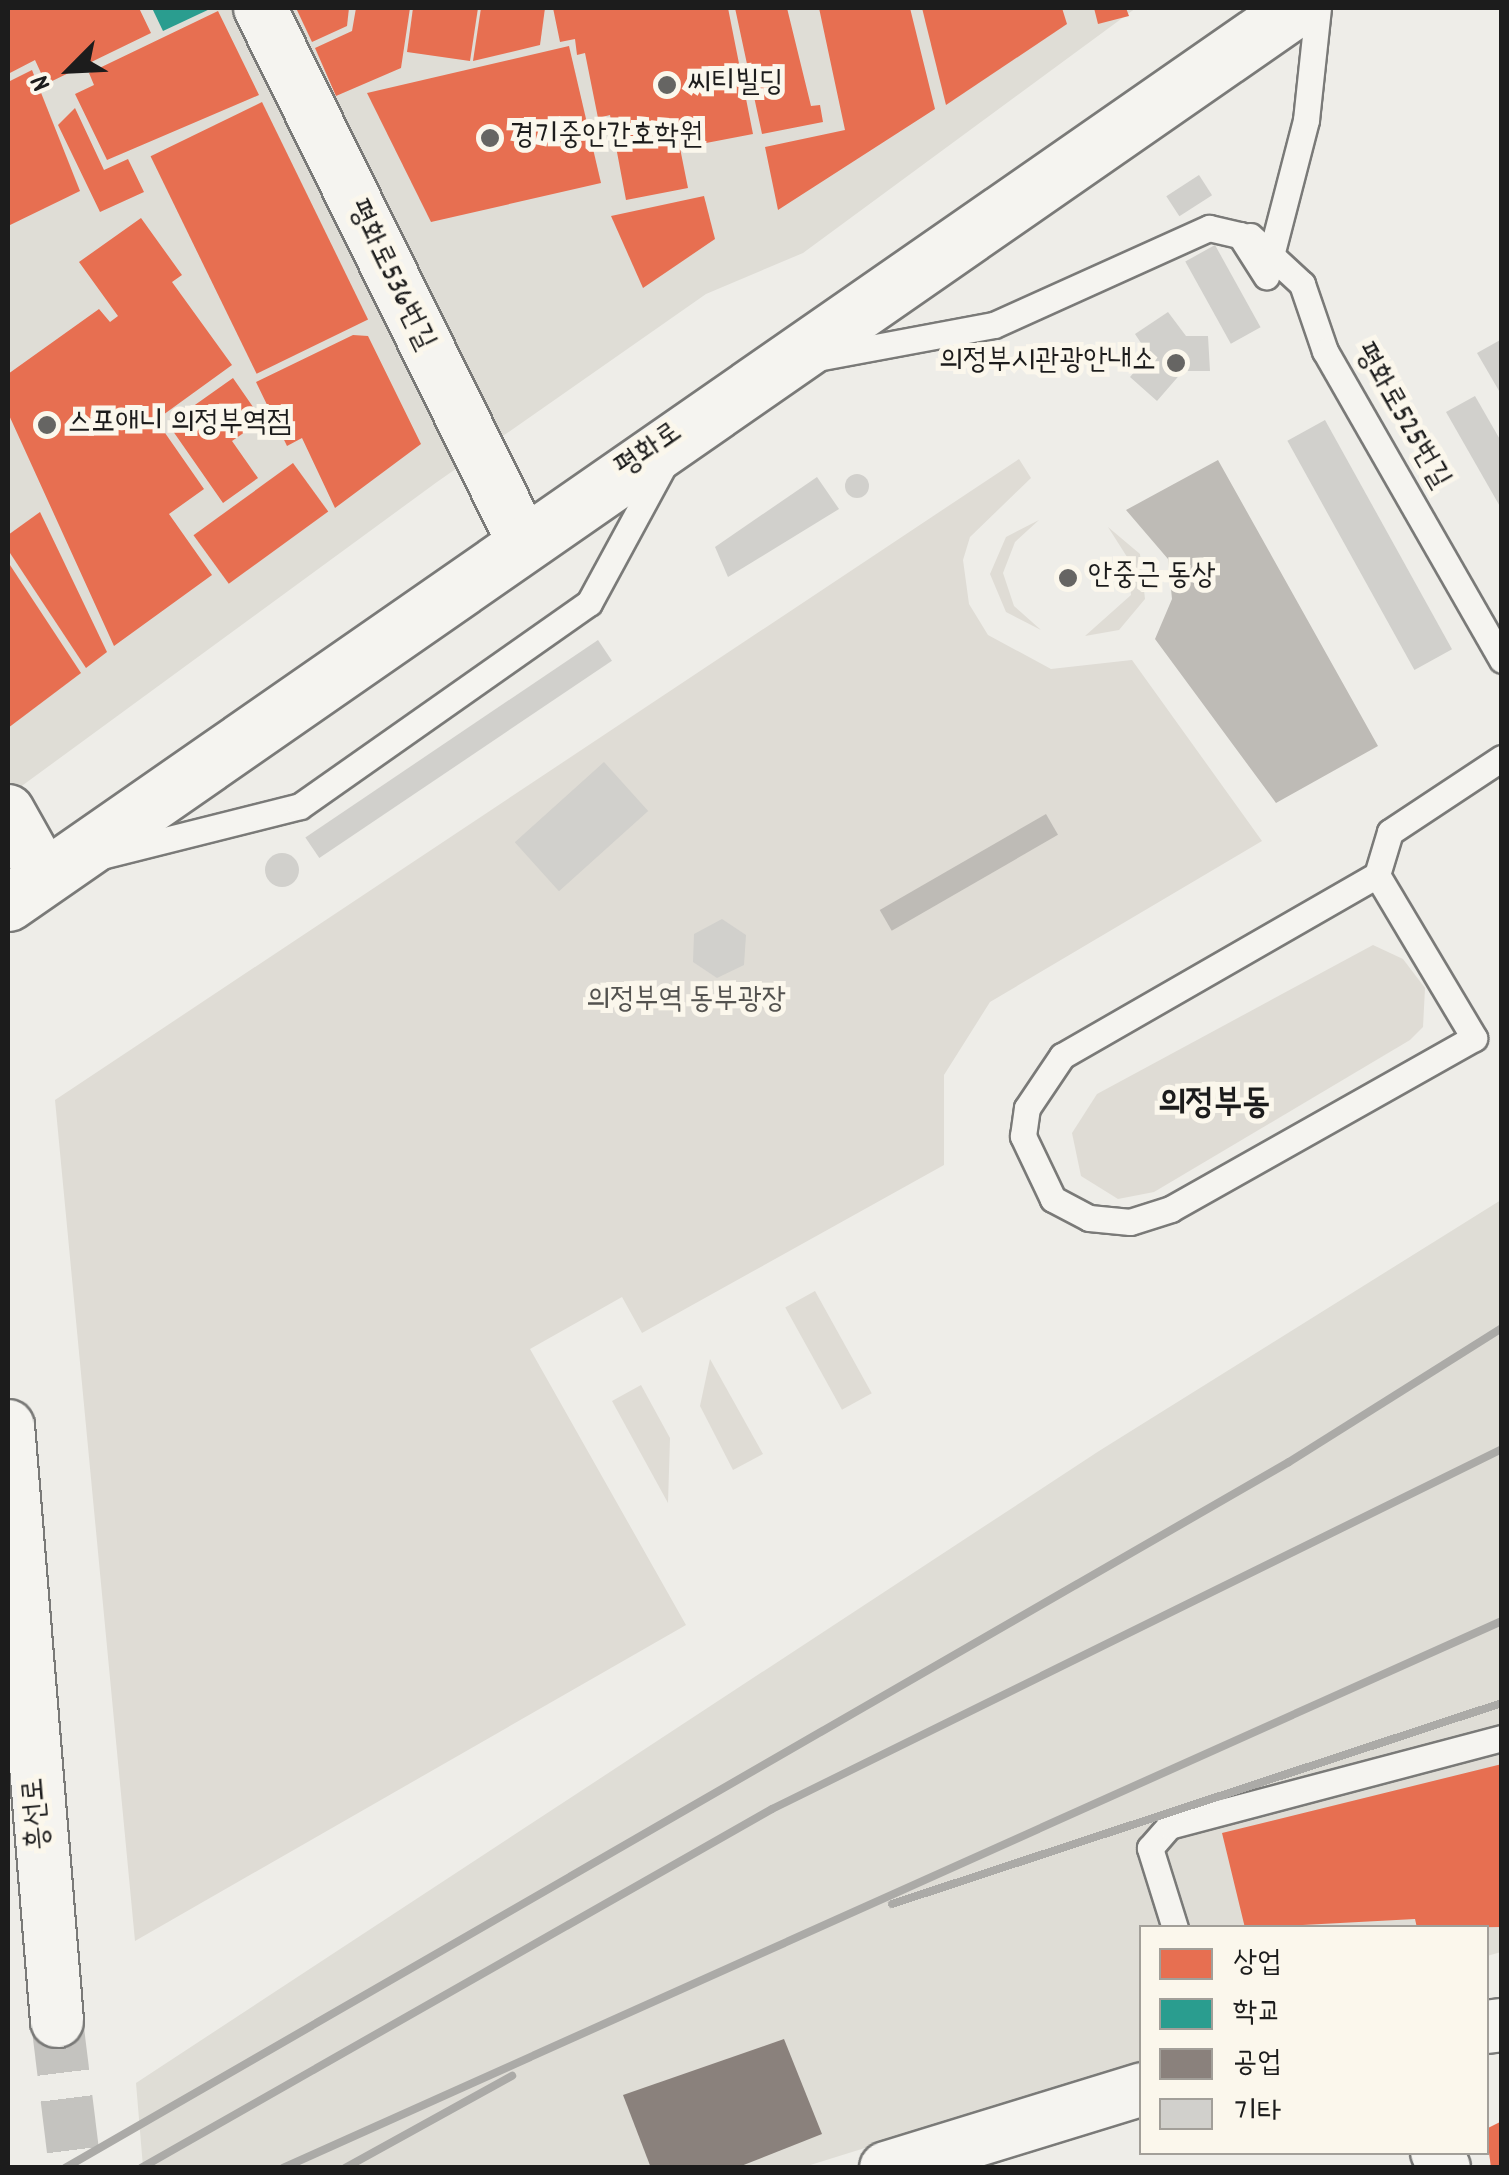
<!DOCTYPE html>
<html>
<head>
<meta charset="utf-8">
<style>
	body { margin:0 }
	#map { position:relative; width:1509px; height:2175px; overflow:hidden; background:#eeede8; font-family:Dekko,"Poor Story",sans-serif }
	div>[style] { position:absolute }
	.built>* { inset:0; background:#dfddd6 }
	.green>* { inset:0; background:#dfdcd5; transform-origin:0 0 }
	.water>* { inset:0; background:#bebbb6; transform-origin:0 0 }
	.shops>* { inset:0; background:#e76f51; transform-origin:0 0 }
	.schools>* { inset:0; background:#2a9d8f }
	.industry>* { inset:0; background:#8a817c }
	.building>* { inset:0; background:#d1d0cc; transform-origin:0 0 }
	.round { border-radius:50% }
	.street-tunnel>* { height:52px; margin-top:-26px; transform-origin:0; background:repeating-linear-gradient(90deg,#c4c3bf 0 52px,transparent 0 78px) }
	.roads { filter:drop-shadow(2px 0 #7a7a78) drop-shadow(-2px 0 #7a7a78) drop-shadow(0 2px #7a7a78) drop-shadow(0 -2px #7a7a78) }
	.lane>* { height:25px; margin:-12.5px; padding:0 12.5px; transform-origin:12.5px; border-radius:12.5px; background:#f5f4f0 }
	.street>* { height:52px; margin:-26px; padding:0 26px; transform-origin:26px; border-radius:26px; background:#f5f4f0 }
	.secondary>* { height:55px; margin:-27.5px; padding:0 27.5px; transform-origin:27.5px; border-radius:27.5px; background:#f5f4f0 }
	.rail>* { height:8px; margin:-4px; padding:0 4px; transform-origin:4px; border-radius:4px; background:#abaaa7 }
	.dots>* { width:28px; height:28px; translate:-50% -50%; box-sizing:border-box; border:5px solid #fbf7ec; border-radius:50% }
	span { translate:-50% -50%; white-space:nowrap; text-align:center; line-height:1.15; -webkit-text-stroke:10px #fbf7ec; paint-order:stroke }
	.poi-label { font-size:30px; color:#1c1c1c }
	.left { translate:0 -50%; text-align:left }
	.right { translate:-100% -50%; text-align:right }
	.street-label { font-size:30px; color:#1c1c1c }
	.park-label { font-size:30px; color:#53524f }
	.quarter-label { font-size:35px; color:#1c1c1c; font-weight:700 }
	.frame { position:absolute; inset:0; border:10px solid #1c1c1c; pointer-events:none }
	.legend { position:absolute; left:1139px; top:1925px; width:350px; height:230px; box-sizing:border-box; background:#fbf7ec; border:2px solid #a29f99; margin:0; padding:12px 18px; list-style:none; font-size:30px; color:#1c1c1c }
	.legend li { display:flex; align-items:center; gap:20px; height:50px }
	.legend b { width:50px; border:2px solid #a29f99 }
	.north { position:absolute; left:20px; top:20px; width:100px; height:100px; -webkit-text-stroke:8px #fbf7ec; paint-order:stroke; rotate:246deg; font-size:28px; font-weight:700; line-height:40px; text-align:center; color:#1c1c1c }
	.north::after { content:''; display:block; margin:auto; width:35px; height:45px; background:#1c1c1c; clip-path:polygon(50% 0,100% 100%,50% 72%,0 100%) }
</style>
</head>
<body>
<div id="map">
	<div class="built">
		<div style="clip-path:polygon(8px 8px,1136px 8px,803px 253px,706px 294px,437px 482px,8px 796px)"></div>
		<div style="clip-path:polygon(1501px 1200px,1501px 1952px,1487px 1956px,1486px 1928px,1142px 1928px,1141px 2062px,804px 2167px,143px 2167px,136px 2083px,1099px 1451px)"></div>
	</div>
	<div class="green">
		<div style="clip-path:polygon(1019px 459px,1031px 478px,970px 537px,963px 560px,969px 604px,988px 635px,1051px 669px,1132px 660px,1262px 841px,990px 1002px,944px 1075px,944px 1165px,642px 1333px,622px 1297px,530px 1349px,686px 1625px,135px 1941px,55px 1100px)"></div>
		<div style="clip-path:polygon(1039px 520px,1015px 542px,1003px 573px,1014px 606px,1041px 630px,1006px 612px,990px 574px,1006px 537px)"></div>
		<div style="clip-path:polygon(1108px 527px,1140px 554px,1145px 599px,1119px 630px,1085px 636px,1131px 595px,1129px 560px)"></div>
		<div style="clip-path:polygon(1373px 945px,1403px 959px,1425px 988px,1423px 1027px,1410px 1040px,1154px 1192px,1118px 1199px,1081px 1176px,1072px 1133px,1097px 1094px)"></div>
		<div style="left:815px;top:1291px;width:117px;height:34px;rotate:61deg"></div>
		<div style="clip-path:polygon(710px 1359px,763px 1454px,733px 1470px,700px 1406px)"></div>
		<div style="clip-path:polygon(641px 1385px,670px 1438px,668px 1503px,612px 1401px)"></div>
	</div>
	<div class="water">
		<div style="clip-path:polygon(1218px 460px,1378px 746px,1276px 803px,1155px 639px,1172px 599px,1168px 559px,1126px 510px)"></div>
		<div style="left:1046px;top:814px;width:24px;height:192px;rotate:60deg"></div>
	</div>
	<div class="shops">
		<div style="clip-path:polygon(8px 8px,139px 8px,151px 33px,46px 84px,35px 60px,8px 74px)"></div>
		<div style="clip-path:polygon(296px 8px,349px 8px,347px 26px,312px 42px)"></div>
		<div style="clip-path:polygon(356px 8px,410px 8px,401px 68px,336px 96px,315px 48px,352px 31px)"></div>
		<div style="clip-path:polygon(413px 8px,478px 8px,470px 61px,407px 52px)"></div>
		<div style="clip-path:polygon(481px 8px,545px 8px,540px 45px,473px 61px)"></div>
		<div style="clip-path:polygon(553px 8px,728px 8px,753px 134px,680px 148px,688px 188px,626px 200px,610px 115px,598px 118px,585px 53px,577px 55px,575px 39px,560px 42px)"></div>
		<div style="clip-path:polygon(735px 8px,787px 8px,811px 106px,820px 105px,823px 122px,762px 134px)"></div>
		<div style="clip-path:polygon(819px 8px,910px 8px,935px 109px,778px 210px,765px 147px,845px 130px)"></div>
		<div style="clip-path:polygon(922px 8px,1062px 8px,1067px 24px,946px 105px)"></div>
		<div style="clip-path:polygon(1094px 8px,1126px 8px,1129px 16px,1098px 24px)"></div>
		<div style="clip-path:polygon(218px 11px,259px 95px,107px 160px,75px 94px,94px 85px,89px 73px)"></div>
		<div style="clip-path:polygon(569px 46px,601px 183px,431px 222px,367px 93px)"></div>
		<div style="clip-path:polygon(32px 70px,80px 191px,8px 226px,8px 82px)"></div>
		<div style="left:262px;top:102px;width:242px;height:124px;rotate:64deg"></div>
		<div style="clip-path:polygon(75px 108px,104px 170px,128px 159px,144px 192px,100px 212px,58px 125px)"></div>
		<div style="clip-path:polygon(704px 196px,715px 239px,643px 288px,611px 216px)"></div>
		<div style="clip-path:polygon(141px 218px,182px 275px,172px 282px,232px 365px,156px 420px,204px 489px,169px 514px,212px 575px,114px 646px,8px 413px,8px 374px,99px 309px,110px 322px,118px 316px,79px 262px)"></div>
		<div style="clip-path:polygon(353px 335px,368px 336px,421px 444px,335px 508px,302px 438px,287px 446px,256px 382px)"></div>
		<div style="clip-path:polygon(233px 378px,262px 420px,232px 441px,258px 478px,223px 503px,168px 424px)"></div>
		<div style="left:293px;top:463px;width:60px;height:123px;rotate:54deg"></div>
		<div style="clip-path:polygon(40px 512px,107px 652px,86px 668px,8px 550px,8px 535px)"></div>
		<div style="clip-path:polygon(8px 562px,81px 673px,8px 728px)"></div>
		<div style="clip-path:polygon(1502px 1764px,1502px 1927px,1417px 1928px,1415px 1919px,1245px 1928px,1222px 1833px)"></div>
		<div style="clip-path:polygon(1502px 2121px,1502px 2168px,1491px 2168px,1486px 2129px)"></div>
	</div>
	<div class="schools">
		<div style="clip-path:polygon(152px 8px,212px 8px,163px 31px)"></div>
	</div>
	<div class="industry">
		<div style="clip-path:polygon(784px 2039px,822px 2134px,736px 2168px,651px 2168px,623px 2095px)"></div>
	</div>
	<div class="building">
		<div style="left:1199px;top:175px;width:24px;height:39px;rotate:57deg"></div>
		<div style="left:1215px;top:245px;width:94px;height:34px;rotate:61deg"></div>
		<div style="clip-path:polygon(1168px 312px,1186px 336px,1208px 336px,1210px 371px,1183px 371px,1157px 401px,1130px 377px,1149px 355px,1135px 334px)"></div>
		<div style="clip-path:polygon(1502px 339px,1502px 396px,1477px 353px)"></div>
		<div style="clip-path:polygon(1475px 396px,1502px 443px,1502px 510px,1446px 412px)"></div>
		<div style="left:1325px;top:420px;width:262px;height:43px;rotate:61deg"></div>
		<div class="round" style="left:845px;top:474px;width:24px;height:24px"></div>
		<div style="clip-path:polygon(817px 477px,839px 509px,728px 577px,715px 547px)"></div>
		<div style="left:598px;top:640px;width:25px;height:353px;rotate:56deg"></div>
		<div style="left:604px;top:762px;width:66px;height:120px;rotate:48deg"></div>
		<div class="round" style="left:265px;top:853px;width:34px;height:34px"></div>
		<div style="clip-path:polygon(722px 919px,746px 935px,744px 965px,717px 978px,693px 962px,694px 934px)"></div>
	</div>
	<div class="street-tunnel">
		<div style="left:57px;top:2021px;width:148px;rotate:83deg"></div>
	</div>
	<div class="roads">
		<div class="lane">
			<div style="left:1250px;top:236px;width:71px;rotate:42.7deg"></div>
			<div style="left:1302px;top:284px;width:71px;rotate:71.1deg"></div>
			<div style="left:1325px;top:351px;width:356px;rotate:60.2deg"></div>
			<div style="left:1268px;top:267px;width:152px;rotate:-75.5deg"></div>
			<div style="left:1306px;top:120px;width:113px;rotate:-83.9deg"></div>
			<div style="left:817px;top:358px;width:180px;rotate:-10.6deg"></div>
			<div style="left:994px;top:325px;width:236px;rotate:-24.3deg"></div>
			<div style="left:1209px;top:228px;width:32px;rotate:13deg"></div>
			<div style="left:1240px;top:235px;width:49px;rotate:57.6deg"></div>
			<div style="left:101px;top:856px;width:205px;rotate:-14.1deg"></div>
			<div style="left:300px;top:806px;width:353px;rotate:-35.1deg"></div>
			<div style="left:589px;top:603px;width:162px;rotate:-61.5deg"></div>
			<div style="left:1377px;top:875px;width:190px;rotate:59.2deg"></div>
			<div style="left:1474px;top:1038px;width:348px;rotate:150.6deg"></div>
			<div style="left:1171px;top:1209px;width:43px;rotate:162.4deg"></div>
			<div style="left:1130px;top:1222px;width:41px;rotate:-174.4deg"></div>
			<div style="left:1089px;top:1218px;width:41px;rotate:-152.2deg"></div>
			<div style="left:1053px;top:1199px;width:70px;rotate:-115.5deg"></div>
			<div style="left:1023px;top:1136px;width:28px;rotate:-82deg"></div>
			<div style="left:1027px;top:1108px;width:63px;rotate:-56.1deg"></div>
			<div style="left:1062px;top:1056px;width:363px;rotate:-29.9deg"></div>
			<div style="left:1377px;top:875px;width:45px;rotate:-73.2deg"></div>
			<div style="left:1390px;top:832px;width:134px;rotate:-33.5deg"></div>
			<div style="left:1175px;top:1928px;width:84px;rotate:-107.4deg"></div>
			<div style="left:1150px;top:1848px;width:29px;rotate:-49deg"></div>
			<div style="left:1169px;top:1826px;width:344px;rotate:-14.8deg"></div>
		</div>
		<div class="street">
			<div style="left:260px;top:8px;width:594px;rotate:63.74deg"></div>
			<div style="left:8px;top:811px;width:76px;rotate:60.7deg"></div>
			<div style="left:8px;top:1426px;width:597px;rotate:85.29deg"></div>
			<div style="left:1486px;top:2027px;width:16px;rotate:-7deg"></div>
			<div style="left:1437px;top:2152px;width:17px;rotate:66deg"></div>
			<div style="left:886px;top:2168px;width:268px;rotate:-17.1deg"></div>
		</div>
		<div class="secondary">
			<div style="left:8px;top:903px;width:1568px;rotate:-34.79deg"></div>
		</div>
	</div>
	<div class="rail">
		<div style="left:892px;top:1904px;width:642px;rotate:-18.24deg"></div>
		<div style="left:65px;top:2168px;width:1413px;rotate:-29.98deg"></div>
		<div style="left:1289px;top:1462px;width:252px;rotate:-32.2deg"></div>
		<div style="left:141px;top:2168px;width:726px;rotate:-29.64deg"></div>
		<div style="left:772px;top:1809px;width:814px;rotate:-26.25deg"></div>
		<div style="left:283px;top:2168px;width:1336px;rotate:-24.17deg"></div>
		<div style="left:345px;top:2168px;width:191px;rotate:-28.9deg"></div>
	</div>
	<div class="dots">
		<div style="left:667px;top:85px;background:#666563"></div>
		<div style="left:490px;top:138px;background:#666563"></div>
		<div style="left:1176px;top:363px;background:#666563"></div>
		<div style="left:47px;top:425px;background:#666563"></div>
		<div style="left:1068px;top:578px;background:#666563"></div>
	</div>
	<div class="poi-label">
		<span class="left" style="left:687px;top:85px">씨티빌딩</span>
		<span class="left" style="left:510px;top:138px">경기중안간호학원</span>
		<span class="right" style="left:1156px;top:363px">의정부시관광안내소</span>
		<span class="left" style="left:67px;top:425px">스포애니 의정부역점</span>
		<span class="left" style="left:1088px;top:578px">안중근 동상</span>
	</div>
	<div class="street-label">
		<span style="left:389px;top:276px;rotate:64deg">평화로536번길</span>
		<span style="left:1400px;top:417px;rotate:60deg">평화로525번길</span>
		<span style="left:650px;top:452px;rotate:-35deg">평화로</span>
		<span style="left:39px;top:1814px;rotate:-95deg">흥선로</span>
	</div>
	<div class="park-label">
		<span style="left:686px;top:1002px">의정부역 동부광장</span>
	</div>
	<div class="quarter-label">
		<span style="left:1214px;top:1105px">의정부동</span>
	</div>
	<div class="frame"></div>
	<ul class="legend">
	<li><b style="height:28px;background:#e76f51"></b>상업</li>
	<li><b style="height:28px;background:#2a9d8f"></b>학교</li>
	<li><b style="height:28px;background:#8a817c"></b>공업</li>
	<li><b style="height:28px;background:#d1d0cc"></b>기타</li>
	</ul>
	<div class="north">N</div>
</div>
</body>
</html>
